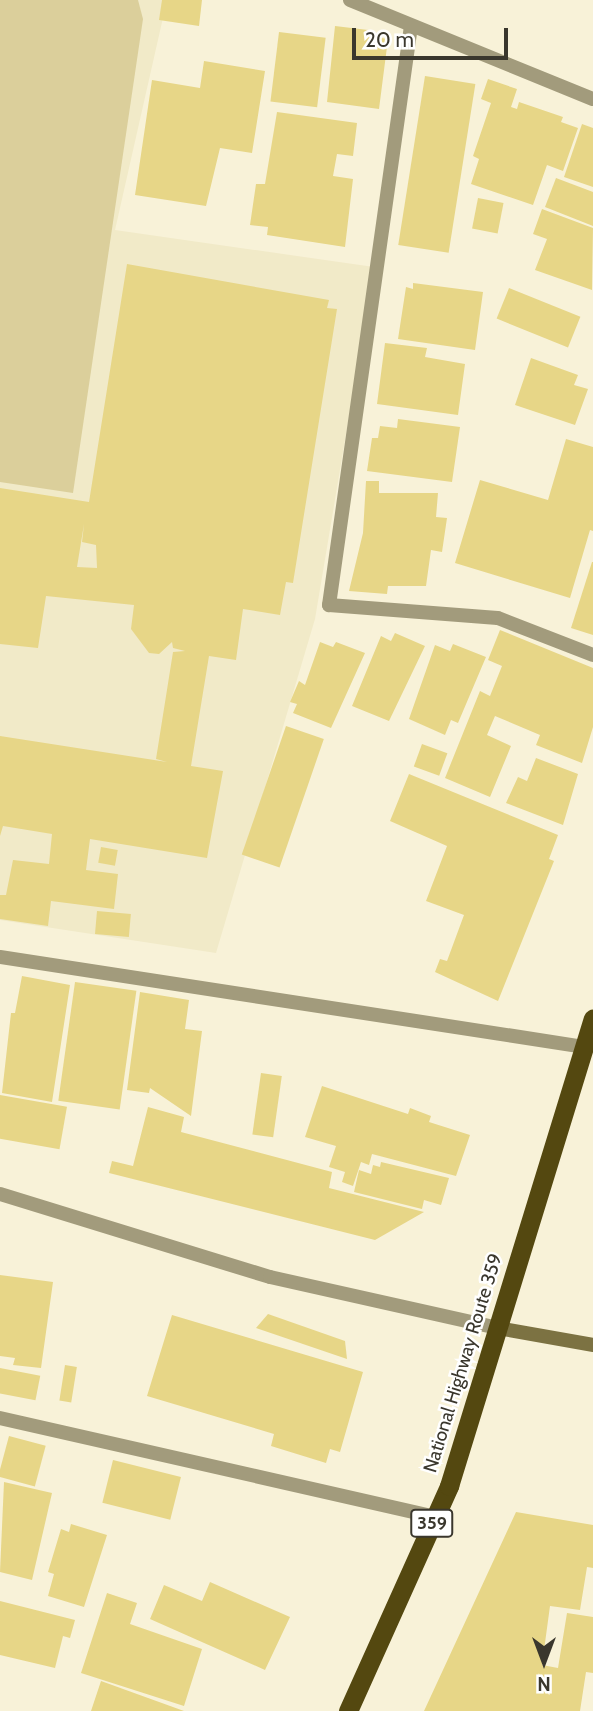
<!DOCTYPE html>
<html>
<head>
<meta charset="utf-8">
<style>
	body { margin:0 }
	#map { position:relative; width:593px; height:1711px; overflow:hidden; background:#f8f2d8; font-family:Cabin,sans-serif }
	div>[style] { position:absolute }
	.built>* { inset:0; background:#f1eac8 }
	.green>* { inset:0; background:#dbcf9b }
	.building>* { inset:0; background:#e7d687; transform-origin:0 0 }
	.service>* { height:14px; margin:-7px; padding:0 7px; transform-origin:7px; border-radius:7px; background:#a29b7c }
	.minor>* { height:14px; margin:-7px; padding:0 7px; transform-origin:7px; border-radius:7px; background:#a29b7c }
	.tertiary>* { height:14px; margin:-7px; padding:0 7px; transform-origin:7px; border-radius:7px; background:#a29b7c }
	.secondary>* { height:14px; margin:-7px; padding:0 7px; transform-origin:7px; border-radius:7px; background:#7c7242 }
	.trunk>* { height:19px; margin:-9.5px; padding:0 9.5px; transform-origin:9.5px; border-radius:9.5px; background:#544810 }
	span { translate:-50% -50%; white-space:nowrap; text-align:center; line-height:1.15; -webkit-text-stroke:5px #fff; paint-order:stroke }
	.shield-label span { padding:2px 5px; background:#fff; border:2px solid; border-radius:5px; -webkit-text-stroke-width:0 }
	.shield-label { font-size:18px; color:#3a372d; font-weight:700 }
	.street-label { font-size:19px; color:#3a372d }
	.north { position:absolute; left:509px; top:1627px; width:70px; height:70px; -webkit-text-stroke:5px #fff; paint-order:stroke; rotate:180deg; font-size:19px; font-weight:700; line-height:28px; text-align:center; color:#3a372d }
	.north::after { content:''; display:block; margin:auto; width:24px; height:32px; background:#3a372d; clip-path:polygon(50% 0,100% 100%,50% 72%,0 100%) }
	.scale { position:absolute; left:352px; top:28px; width:156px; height:32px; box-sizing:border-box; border:4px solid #3a372d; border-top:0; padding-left:9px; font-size:21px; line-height:24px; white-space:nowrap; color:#3a372d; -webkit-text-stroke:5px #fff; paint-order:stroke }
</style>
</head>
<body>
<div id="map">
	<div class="built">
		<div style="clip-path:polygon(0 0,167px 0,115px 230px,374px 267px,315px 619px,216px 953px,0 920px)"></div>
	</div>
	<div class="green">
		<div style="clip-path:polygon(0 0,138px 0,143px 19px,73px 493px,0 482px)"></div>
	</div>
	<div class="building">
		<div style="clip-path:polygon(162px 0,202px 0,199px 26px,159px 20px)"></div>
		<div style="clip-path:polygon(335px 26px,368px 30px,368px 36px,388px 39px,379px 109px,327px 102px)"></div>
		<div style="left:279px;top:32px;width:47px;height:70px;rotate:7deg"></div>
		<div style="clip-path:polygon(204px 61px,265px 71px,252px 153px,220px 148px,206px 206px,135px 195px,152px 80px,200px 88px)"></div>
		<div style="left:425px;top:76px;width:51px;height:171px;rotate:9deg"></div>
		<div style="clip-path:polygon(488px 79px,517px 89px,511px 107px,517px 109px,519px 102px,563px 117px,561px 122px,578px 128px,563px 171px,547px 165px,533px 205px,471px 184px,479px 159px,473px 156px,491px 103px,481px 99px)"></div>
		<div style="clip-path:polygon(277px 112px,357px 123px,353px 156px,337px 154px,333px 176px,353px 179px,345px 247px,267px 235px,268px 227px,250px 225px,256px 184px,265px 184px)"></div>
		<div style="clip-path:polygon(582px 124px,593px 128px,593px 187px,564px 177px)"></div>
		<div style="clip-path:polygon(556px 178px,593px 192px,593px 226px,545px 207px)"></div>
		<div style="left:478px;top:198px;width:26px;height:31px;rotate:11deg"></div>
		<div style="clip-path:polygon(542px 209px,593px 228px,592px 290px,535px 270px,547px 239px,533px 234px)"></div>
		<div style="clip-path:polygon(evenodd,127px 264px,329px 300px,327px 308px,337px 309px,293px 583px,286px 582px,280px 615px,243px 609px,236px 660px,209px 656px,191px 766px,223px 771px,207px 858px,90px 839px,86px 870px,118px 874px,114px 909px,51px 901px,48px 926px,0 919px,0 895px,6px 895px,13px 860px,49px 864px,52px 834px,3px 826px,0 836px,0 736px,167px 762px,156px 759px,173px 652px,185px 651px,173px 648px,172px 642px,159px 654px,149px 653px,131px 629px,134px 605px,46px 596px,38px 648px,0 644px,0 488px,89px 502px,127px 264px,84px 524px,82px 542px,96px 545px,97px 568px,77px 567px,84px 524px)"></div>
		<div style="clip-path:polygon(413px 283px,483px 292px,475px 350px,398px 339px,406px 287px,413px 289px)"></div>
		<div style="left:509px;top:288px;width:77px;height:33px;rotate:22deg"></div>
		<div style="clip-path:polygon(385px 343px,427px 348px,425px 357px,465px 364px,458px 415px,377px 404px)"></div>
		<div style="clip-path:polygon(531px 358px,578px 375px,574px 385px,588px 389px,575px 425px,515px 405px)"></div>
		<div style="clip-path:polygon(398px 419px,460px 427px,452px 482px,367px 471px,372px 438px,378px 438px,380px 426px,397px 428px)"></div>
		<div style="clip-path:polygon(566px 439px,593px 447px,593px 531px,590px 530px,570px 598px,455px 563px,480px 480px,548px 500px)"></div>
		<div style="clip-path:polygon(366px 481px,379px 481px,379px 493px,438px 493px,436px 517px,447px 518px,442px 552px,431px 550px,426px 586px,388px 586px,387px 594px,349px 591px,363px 533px)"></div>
		<div style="clip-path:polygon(592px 562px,593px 562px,593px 635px,571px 628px)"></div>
		<div style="clip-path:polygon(500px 630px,593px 668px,593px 727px,582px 763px,536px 745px,540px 735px,495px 716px,487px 735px,511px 746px,490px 797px,445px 778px,480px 691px,490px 696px,502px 666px,488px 660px)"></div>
		<div style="clip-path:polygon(395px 633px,425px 646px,389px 721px,352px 706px,381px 636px,391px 641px)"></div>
		<div style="clip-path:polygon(320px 642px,333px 647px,336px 642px,365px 653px,331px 728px,293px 713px,297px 704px,290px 702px,299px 681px,305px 685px)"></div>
		<div style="clip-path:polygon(453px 644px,486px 657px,458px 723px,451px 720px,445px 735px,409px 719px,435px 645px,450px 651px)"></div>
		<div style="left:286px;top:726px;width:40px;height:136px;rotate:19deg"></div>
		<div style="left:422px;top:744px;width:27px;height:24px;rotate:20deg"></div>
		<div style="clip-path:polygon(536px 758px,578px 774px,563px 825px,506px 803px,518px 777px,527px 781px)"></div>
		<div style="clip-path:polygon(409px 774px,558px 835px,549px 859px,554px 861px,498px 1001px,435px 972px,440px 959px,447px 961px,464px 915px,426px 901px,447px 846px,390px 821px)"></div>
		<div style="left:101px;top:847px;width:17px;height:16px;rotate:10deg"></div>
		<div style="left:97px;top:911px;width:34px;height:23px;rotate:5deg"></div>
		<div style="clip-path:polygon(22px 976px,70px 985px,52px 1102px,2px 1093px,11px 1013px,15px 1013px)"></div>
		<div style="left:75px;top:982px;width:62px;height:120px;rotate:8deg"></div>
		<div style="clip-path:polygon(140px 992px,189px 1000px,185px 1029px,202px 1031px,191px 1116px,150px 1088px,149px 1093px,127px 1090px)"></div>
		<div style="left:261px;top:1073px;width:21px;height:62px;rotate:8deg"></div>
		<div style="clip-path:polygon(322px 1086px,408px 1114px,410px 1108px,431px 1116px,429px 1122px,470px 1135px,456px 1176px,372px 1154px,369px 1165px,361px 1162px,353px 1186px,342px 1182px,345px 1172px,329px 1167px,336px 1146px,305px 1137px)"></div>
		<div style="left:0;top:1095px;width:68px;height:43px;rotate:10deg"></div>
		<div style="clip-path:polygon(148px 1107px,184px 1117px,181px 1132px,332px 1172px,329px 1188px,424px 1212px,375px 1240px,109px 1173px,112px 1161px,133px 1166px)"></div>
		<div style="clip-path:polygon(381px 1162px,449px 1178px,441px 1205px,424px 1200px,422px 1209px,354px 1192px,359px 1170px,371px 1174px,373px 1165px,380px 1167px)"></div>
		<div style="clip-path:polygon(0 1275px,53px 1282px,41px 1368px,13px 1365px,15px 1358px,0 1356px)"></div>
		<div style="clip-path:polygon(268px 1314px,345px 1341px,347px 1359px,256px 1328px)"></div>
		<div style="clip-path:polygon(172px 1315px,363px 1372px,340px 1452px,330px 1449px,326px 1463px,271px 1446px,274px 1434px,147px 1396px)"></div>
		<div style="left:65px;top:1365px;width:12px;height:36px;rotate:9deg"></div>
		<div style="left:0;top:1368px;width:41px;height:25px;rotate:11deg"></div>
		<div style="left:9px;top:1436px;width:38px;height:42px;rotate:15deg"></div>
		<div style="left:113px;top:1460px;width:70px;height:44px;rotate:14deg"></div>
		<div style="clip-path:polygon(4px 1482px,52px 1493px,32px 1580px,0 1572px)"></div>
		<div style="clip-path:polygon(516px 1512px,593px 1525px,593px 1568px,587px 1567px,580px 1610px,550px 1606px,542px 1665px,558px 1668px,567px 1613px,593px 1617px,593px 1673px,586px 1672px,580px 1711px,424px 1711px)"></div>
		<div style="clip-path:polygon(71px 1524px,107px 1535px,84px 1607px,48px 1596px,54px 1574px,48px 1572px,61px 1529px,69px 1532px)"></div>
		<div style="clip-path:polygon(210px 1582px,290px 1617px,265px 1670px,150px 1619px,164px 1585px,202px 1601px)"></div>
		<div style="clip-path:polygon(107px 1593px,137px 1603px,130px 1624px,202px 1649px,184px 1706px,81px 1673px)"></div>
		<div style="clip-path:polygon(0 1601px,75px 1620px,70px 1638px,63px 1636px,55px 1668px,0 1655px)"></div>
		<div style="clip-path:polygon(101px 1681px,184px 1711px,91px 1711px)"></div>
	</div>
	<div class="service">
		<div style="left:411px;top:26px;width:585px;rotate:98.06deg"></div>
		<div style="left:329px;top:605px;width:169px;rotate:4.4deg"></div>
		<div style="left:498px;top:618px;width:102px;rotate:21.3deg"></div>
	</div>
	<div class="minor">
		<div style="left:350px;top:0;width:262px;rotate:22.2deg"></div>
		<div style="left:0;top:957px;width:592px;rotate:8.75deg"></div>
		<div style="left:0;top:1418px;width:446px;rotate:12.8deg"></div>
	</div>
	<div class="tertiary">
		<div style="left:0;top:1194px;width:282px;rotate:17.1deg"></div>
		<div style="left:270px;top:1277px;width:234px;rotate:12.6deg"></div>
	</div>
	<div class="secondary">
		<div style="left:498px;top:1328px;width:97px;rotate:10.1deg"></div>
	</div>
	<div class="trunk">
		<div style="left:348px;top:1711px;width:247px;rotate:-65.8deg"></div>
		<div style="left:449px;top:1486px;width:489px;rotate:-72.9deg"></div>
	</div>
	<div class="shield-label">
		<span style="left:432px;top:1523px">359</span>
	</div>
	<div class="street-label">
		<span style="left:463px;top:1363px;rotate:-73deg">National Highway Route 359</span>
	</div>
	<div class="north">N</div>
	<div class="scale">20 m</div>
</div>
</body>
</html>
